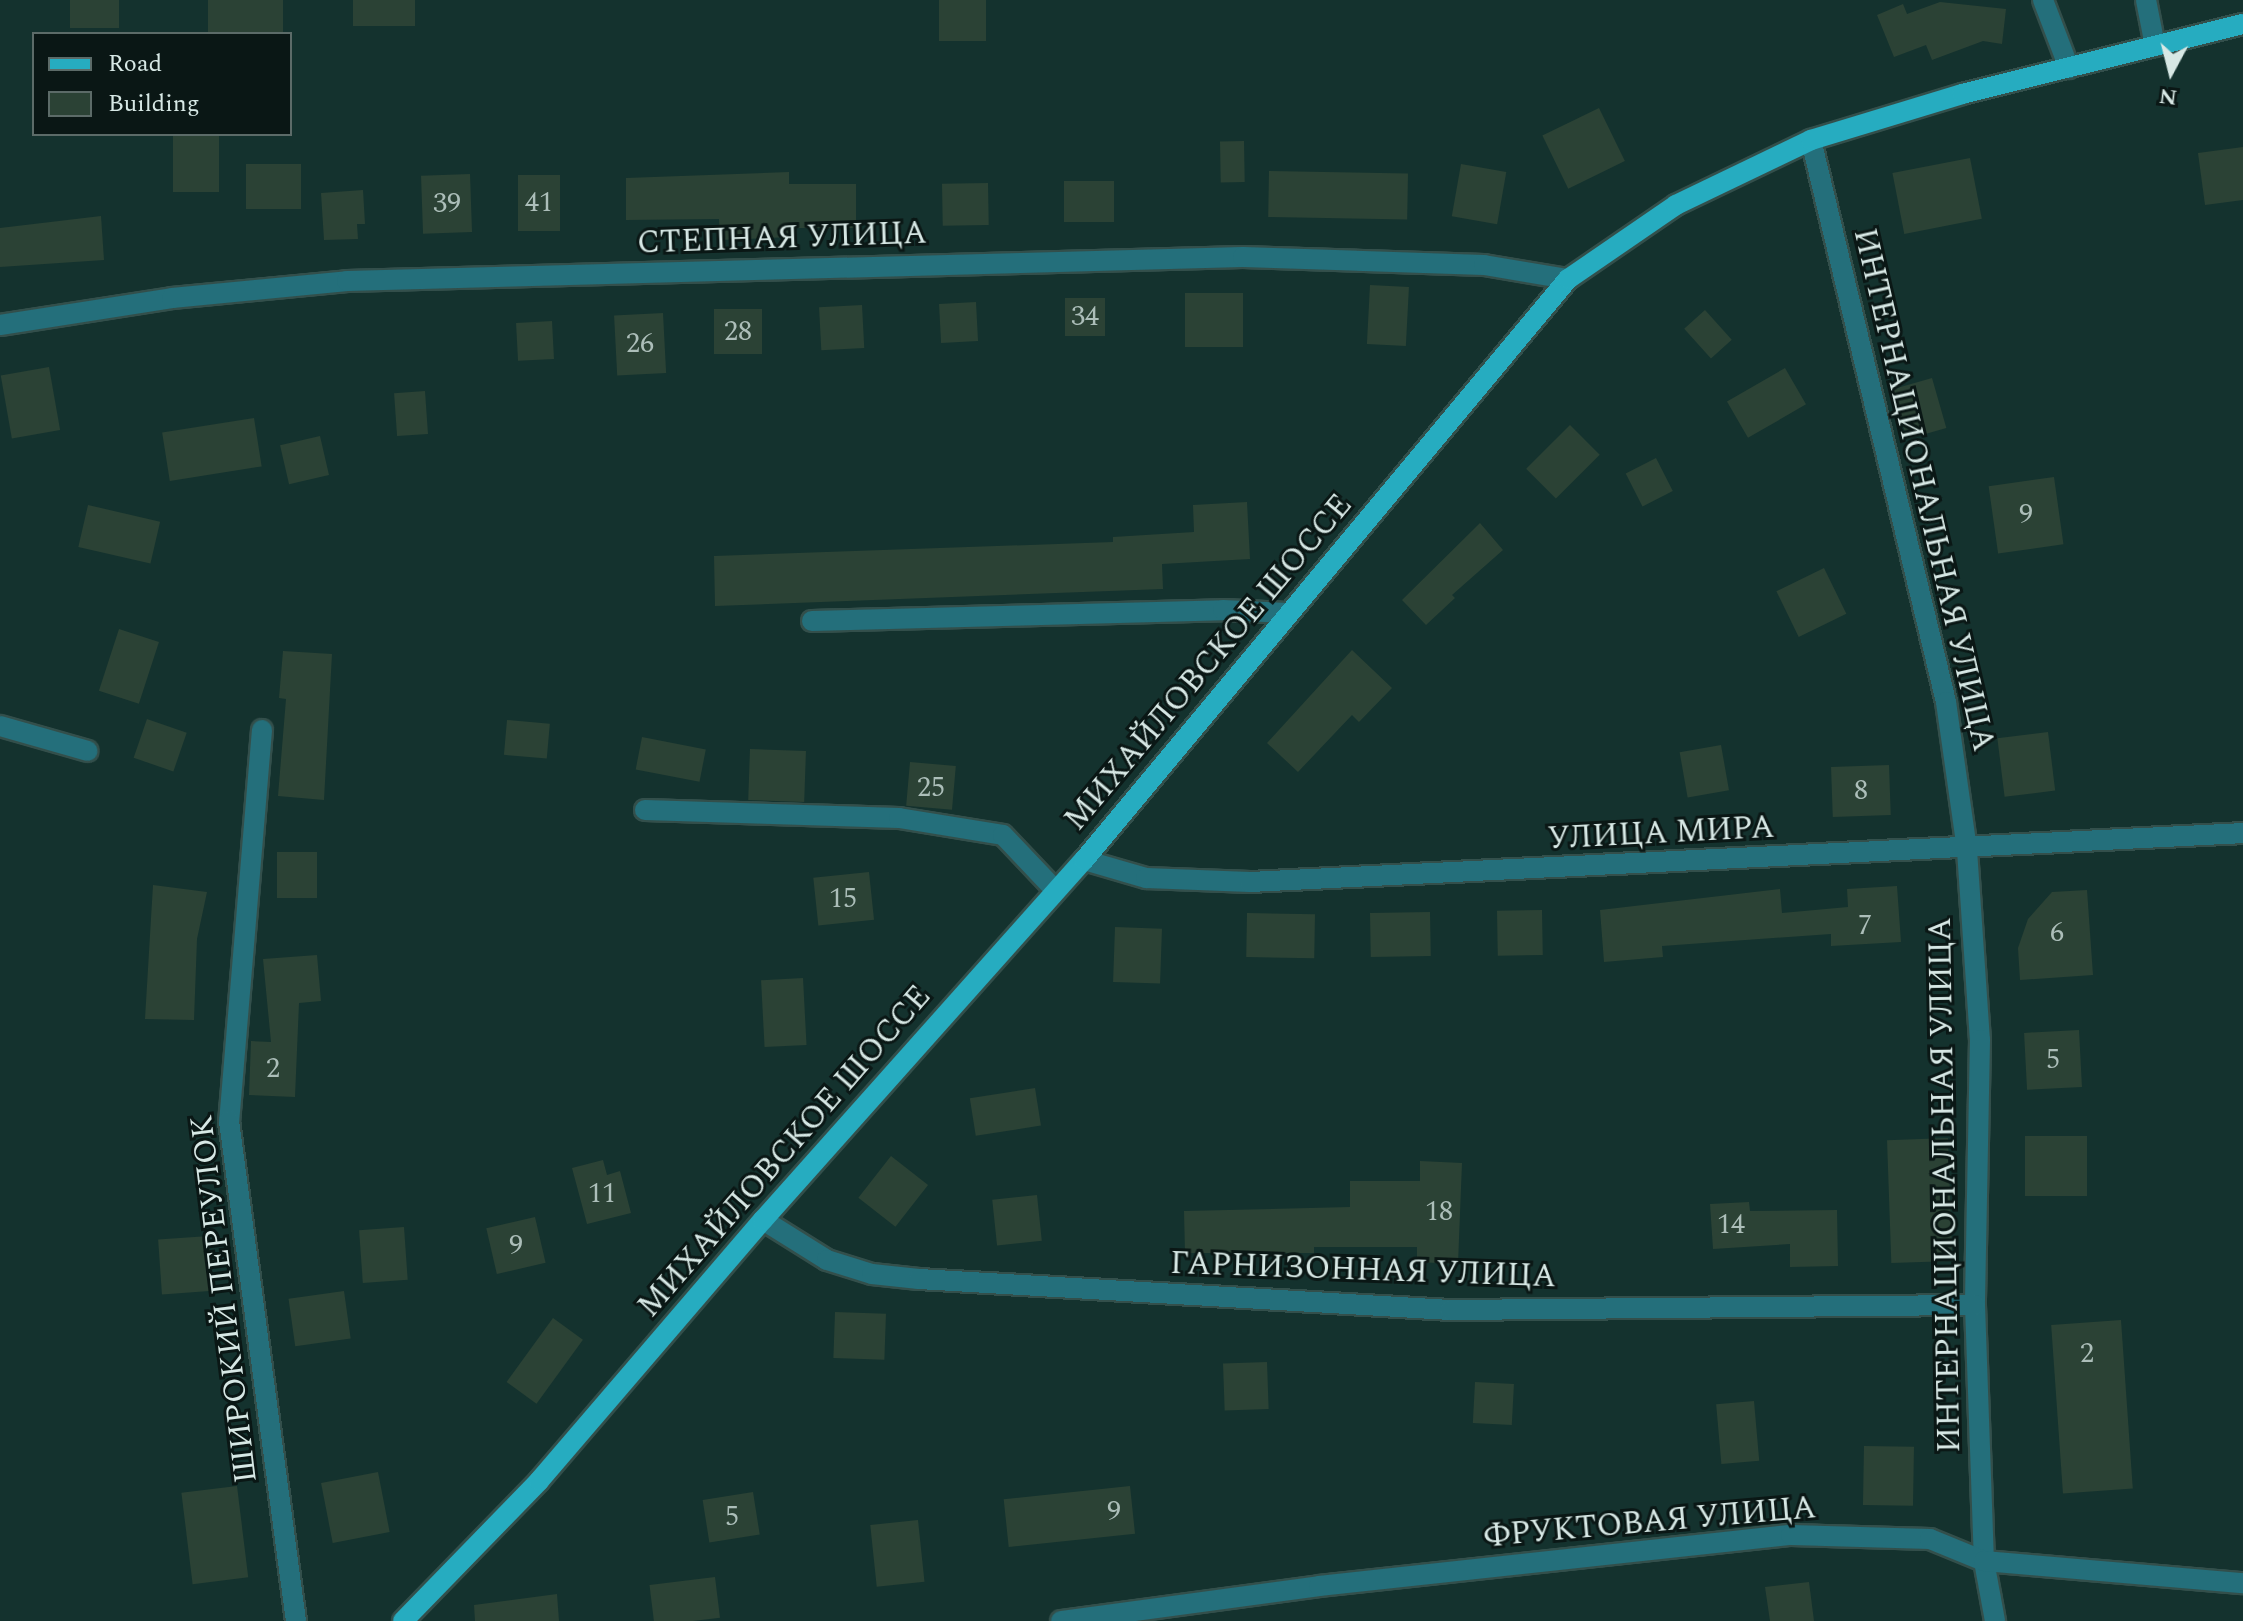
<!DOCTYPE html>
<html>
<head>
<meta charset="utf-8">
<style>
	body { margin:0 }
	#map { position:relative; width:2243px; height:1621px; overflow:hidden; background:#14322e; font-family:Spectral,serif }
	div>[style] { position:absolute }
	.building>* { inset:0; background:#2b4235; transform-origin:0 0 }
	.roads { filter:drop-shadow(2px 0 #334f4b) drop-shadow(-2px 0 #334f4b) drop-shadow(0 2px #334f4b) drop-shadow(0 -2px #334f4b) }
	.minor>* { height:20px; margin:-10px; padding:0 10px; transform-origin:10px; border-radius:10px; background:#246f7b }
	.major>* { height:20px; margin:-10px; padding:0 10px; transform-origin:10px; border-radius:10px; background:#26acc0 }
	span { translate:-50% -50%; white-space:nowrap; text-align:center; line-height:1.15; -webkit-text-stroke:6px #0a1715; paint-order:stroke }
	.number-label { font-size:28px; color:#acbeb9 }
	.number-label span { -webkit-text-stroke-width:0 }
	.street-label { font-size:32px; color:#d7e8e5 }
	.legend { position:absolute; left:32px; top:32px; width:260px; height:104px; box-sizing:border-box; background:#0a1715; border:2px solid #5c6b68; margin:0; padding:10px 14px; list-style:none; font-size:24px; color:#d7e8e5 }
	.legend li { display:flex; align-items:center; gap:16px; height:40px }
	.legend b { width:40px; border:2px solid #5c6b68 }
	.north { position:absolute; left:2131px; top:32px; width:80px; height:80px; -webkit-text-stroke:6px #0a1715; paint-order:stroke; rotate:187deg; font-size:22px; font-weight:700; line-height:32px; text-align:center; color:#d7e8e5 }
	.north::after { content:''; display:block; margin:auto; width:28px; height:36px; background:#d7e8e5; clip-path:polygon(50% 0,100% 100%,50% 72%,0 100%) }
</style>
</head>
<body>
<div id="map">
	<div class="building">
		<div style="left:70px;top:0;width:49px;height:28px"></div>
		<div style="left:208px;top:0;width:75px;height:34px"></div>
		<div style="left:353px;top:0;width:62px;height:26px"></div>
		<div style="left:939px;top:0;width:47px;height:41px"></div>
		<div style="clip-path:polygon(1940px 2px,2006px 9px,2002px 44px,1983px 41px,1932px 60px,1926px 45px,1894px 57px,1877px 15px,1903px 4px,1907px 14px)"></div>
		<div style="left:1599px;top:108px;width:59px;height:63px;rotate:64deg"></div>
		<div style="left:173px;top:134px;width:46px;height:58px"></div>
		<div style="left:1244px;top:141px;width:41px;height:24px;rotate:89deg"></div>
		<div style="clip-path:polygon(2243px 147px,2243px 200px,2205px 205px,2198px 153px)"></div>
		<div style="left:1970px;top:158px;width:62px;height:79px;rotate:79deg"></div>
		<div style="left:246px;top:164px;width:55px;height:45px"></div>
		<div style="left:1461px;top:164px;width:46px;height:53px;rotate:10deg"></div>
		<div style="left:1269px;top:171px;width:139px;height:46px;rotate:1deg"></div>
		<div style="clip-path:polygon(789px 172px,789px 184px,856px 184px,856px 228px,790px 228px,791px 237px,720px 240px,719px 219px,626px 220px,626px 178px)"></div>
		<div style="left:470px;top:174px;width:58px;height:49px;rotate:88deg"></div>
		<div style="left:518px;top:175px;width:42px;height:56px"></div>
		<div style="left:1064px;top:181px;width:50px;height:41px"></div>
		<div style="left:988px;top:183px;width:42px;height:46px;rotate:89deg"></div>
		<div style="clip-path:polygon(363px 190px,365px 224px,357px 224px,358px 239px,324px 240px,321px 193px)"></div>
		<div style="clip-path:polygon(101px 216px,104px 260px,0 267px,0 228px)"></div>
		<div style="left:1370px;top:285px;width:39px;height:59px;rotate:3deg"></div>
		<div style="left:1185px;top:293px;width:58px;height:54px"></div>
		<div style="left:1065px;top:298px;width:40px;height:38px"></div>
		<div style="left:976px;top:302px;width:39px;height:37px;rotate:87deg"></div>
		<div style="left:862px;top:305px;width:43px;height:43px;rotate:87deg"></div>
		<div style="left:714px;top:309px;width:48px;height:45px"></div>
		<div style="left:1705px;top:310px;width:40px;height:28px;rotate:48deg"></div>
		<div style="left:663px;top:313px;width:60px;height:49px;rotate:87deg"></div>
		<div style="left:552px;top:321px;width:38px;height:36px;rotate:87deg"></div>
		<div style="left:49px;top:367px;width:64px;height:49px;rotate:80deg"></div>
		<div style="left:1785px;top:368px;width:42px;height:67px;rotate:60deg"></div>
		<div style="left:1932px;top:378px;width:52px;height:41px;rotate:74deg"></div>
		<div style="left:425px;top:391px;width:43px;height:31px;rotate:86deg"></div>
		<div style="left:254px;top:418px;width:49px;height:93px;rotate:81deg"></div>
		<div style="left:1570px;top:425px;width:42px;height:62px;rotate:45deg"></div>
		<div style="left:320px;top:436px;width:40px;height:41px;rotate:77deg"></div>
		<div style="left:1656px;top:458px;width:37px;height:34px;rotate:63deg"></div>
		<div style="left:2054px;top:477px;width:68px;height:66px;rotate:82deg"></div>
		<div style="clip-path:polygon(1247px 502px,1250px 559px,1162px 564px,1163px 589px,715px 606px,714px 556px,1113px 542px,1113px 537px,1194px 532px,1193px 505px)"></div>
		<div style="left:88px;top:505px;width:74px;height:43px;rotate:13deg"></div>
		<div style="clip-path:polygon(1480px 523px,1503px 550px,1452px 595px,1455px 598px,1426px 625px,1402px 600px)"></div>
		<div style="left:1824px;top:568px;width:51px;height:53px;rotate:64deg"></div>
		<div style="left:119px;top:629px;width:42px;height:65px;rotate:18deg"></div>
		<div style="clip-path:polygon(1352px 650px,1392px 688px,1359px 722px,1352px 715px,1298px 772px,1267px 743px)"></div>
		<div style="clip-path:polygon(283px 651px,332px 654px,324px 800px,278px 796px,286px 699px,279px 698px)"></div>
		<div style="left:147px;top:719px;width:42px;height:41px;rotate:19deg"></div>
		<div style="left:507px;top:720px;width:43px;height:35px;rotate:5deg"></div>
		<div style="left:2048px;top:732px;width:59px;height:51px;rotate:83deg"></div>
		<div style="left:642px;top:737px;width:65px;height:33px;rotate:11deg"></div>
		<div style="left:1721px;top:745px;width:46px;height:42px;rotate:80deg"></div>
		<div style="left:750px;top:749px;width:56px;height:51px;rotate:2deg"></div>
		<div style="left:910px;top:762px;width:46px;height:44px;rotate:5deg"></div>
		<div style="left:1889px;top:765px;width:50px;height:58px;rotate:88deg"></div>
		<div style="left:277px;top:852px;width:40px;height:46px"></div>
		<div style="left:869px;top:872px;width:48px;height:56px;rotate:84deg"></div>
		<div style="clip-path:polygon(153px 885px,207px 892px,197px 939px,194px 1020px,145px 1019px)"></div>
		<div style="clip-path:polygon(1897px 886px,1901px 942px,1831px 946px,1831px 934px,1662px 946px,1663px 957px,1604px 962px,1600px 910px,1780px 889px,1782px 913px,1848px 907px,1847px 889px)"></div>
		<div style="clip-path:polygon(2087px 890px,2093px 975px,2020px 980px,2018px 948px,2028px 919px,2052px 892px)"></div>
		<div style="left:1542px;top:910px;width:45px;height:45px;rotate:89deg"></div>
		<div style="left:1430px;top:912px;width:44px;height:60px;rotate:89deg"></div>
		<div style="left:1247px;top:913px;width:68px;height:44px;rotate:1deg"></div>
		<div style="left:1115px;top:927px;width:47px;height:55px;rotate:2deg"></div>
		<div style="clip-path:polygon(317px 955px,321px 1001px,299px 1003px,295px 1097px,249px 1095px,251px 1041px,271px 1042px,263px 959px)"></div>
		<div style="left:803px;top:978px;width:67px;height:42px;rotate:87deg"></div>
		<div style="left:2079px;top:1030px;width:57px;height:55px;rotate:87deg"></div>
		<div style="left:1035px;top:1088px;width:38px;height:66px;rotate:81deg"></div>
		<div style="left:2087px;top:1136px;width:60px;height:62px;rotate:90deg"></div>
		<div style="left:1948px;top:1138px;width:123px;height:61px;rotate:88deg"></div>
		<div style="left:891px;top:1156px;width:47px;height:53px;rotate:38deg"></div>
		<div style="clip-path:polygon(603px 1160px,607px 1175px,620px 1171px,631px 1213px,587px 1224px,572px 1168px)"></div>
		<div style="clip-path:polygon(1420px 1161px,1462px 1163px,1458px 1264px,1417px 1262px,1417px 1247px,1314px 1247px,1314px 1253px,1185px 1253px,1184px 1211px,1350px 1207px,1350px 1181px,1420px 1181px)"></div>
		<div style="left:1037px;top:1195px;width:46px;height:45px;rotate:84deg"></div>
		<div style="clip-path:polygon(1749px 1202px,1750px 1211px,1837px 1210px,1838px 1266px,1790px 1267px,1790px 1244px,1713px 1249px,1710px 1204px)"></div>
		<div style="left:535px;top:1217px;width:47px;height:50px;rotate:77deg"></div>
		<div style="left:404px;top:1227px;width:53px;height:45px;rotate:86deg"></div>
		<div style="left:209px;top:1236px;width:55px;height:51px;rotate:86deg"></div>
		<div style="left:344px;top:1291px;width:48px;height:56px;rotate:82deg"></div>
		<div style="left:835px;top:1312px;width:51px;height:46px;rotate:2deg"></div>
		<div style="left:553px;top:1318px;width:37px;height:79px;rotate:36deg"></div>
		<div style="left:2121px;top:1320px;width:169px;height:70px;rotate:86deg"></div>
		<div style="left:1267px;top:1362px;width:47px;height:44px;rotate:88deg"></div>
		<div style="left:1475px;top:1382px;width:39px;height:41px;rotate:3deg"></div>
		<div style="left:1754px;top:1401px;width:60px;height:38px;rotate:85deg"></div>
		<div style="left:1864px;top:1446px;width:50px;height:59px;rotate:1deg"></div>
		<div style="left:378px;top:1472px;width:61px;height:58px;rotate:79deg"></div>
		<div style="left:237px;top:1486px;width:92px;height:56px;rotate:83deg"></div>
		<div style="left:1130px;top:1486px;width:48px;height:127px;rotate:84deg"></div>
		<div style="left:753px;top:1492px;width:43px;height:51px;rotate:81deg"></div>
		<div style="left:918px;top:1520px;width:62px;height:48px;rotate:84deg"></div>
		<div style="left:715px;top:1577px;width:41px;height:66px;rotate:83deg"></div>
		<div style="clip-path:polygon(1809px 1582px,1814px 1621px,1770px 1621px,1765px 1587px)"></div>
		<div style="clip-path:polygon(557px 1594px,559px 1621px,475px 1621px,474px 1605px)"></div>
	</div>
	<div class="roads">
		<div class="minor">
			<div style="left:2043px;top:0;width:73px;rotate:69.1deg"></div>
			<div style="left:2146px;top:0;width:47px;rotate:78.9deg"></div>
			<div style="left:1811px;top:140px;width:578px;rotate:76.49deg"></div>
			<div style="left:1946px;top:702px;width:149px;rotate:81.9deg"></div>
			<div style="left:1967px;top:850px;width:190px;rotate:86.1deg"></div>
			<div style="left:1980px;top:1040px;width:265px;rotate:91.1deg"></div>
			<div style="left:1975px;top:1305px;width:256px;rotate:88deg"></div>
			<div style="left:1984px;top:1561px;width:61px;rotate:79.6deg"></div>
			<div style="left:0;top:325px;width:174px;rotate:-8.9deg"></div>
			<div style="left:172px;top:298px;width:176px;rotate:-5.5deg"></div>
			<div style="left:347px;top:281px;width:896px;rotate:-1.53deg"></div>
			<div style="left:1243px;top:257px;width:241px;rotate:1.9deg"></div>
			<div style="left:1484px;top:265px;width:85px;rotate:9.5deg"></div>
			<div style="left:812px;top:621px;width:411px;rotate:-1.5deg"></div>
			<div style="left:1223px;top:610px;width:64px;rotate:2.7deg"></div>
			<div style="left:0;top:726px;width:91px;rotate:15.9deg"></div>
			<div style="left:262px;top:730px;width:392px;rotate:94.8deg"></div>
			<div style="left:229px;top:1121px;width:504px;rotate:82.37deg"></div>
			<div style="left:645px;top:810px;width:254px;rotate:1.8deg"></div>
			<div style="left:899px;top:818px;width:105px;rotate:9.3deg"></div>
			<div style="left:1003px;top:835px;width:76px;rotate:46.6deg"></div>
			<div style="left:1084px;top:860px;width:65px;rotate:16.2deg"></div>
			<div style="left:1146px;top:878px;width:104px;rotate:2.2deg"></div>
			<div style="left:1250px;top:882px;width:994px;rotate:-2.82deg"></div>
			<div style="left:763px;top:1220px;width:75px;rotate:32deg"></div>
			<div style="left:827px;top:1260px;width:47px;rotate:17.3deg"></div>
			<div style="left:872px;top:1274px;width:47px;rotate:6.1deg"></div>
			<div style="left:919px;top:1279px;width:532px;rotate:3.34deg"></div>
			<div style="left:1450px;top:1310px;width:525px;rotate:-0.55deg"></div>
			<div style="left:1061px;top:1621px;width:260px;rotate:-7.7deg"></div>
			<div style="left:1319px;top:1586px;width:475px;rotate:-6.2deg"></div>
			<div style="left:1791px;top:1535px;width:139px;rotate:1.6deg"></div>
			<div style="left:1930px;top:1539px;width:58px;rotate:22.2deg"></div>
			<div style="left:1984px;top:1561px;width:260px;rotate:4.9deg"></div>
		</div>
		<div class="major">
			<div style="left:403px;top:1621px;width:195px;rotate:-45.8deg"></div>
			<div style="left:539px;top:1481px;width:344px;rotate:-49.4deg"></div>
			<div style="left:763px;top:1220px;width:482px;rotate:-48.3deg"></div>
			<div style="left:1084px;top:860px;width:756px;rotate:-50.2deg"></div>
			<div style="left:1568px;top:279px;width:131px;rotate:-34.4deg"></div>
			<div style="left:1676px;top:205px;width:150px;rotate:-25.7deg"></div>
			<div style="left:1811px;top:140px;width:158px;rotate:-16.9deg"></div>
			<div style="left:1962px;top:94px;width:290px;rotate:-14deg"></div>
		</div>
	</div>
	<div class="number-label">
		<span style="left:539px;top:203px">41</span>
		<span style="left:447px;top:204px">39</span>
		<span style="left:1085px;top:317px">34</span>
		<span style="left:738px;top:332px">28</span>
		<span style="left:640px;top:344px">26</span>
		<span style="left:2026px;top:515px">9</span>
		<span style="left:931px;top:788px">25</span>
		<span style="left:1861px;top:791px">8</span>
		<span style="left:843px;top:899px">15</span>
		<span style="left:1865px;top:926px">7</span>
		<span style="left:2057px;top:933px">6</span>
		<span style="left:2053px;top:1060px">5</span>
		<span style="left:273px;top:1069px">2</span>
		<span style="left:602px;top:1194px">11</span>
		<span style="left:1439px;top:1212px">18</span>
		<span style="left:1731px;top:1225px">14</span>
		<span style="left:516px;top:1246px">9</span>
		<span style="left:2087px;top:1354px">2</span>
		<span style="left:1114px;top:1512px">9</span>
		<span style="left:732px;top:1517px">5</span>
	</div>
	<div class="street-label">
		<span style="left:782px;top:239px;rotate:-2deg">СТЕПНАЯ УЛИЦА</span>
		<span style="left:1923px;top:490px;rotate:77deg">ИНТЕРНАЦИОНАЛЬНАЯ УЛИЦА</span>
		<span style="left:1209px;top:663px;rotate:-50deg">МИХАЙЛОВСКОЕ ШОССЕ</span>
		<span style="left:1661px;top:834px;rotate:-3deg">УЛИЦА МИРА</span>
		<span style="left:785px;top:1152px;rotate:-49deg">МИХАЙЛОВСКОЕ ШОССЕ</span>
		<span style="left:1946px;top:1185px;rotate:-91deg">ИНТЕРНАЦИОНАЛЬНАЯ УЛИЦА</span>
		<span style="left:1363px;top:1271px;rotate:2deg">ГАРНИЗОННАЯ УЛИЦА</span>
		<span style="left:225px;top:1299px;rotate:-97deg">ШИРОКИЙ ПЕРЕУЛОК</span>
		<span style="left:1650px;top:1523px;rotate:-5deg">ФРУКТОВАЯ УЛИЦА</span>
	</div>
	<ul class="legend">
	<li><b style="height:10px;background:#26acc0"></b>Road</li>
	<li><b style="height:22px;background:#2b4235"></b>Building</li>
	</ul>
	<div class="north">N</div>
</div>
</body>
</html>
